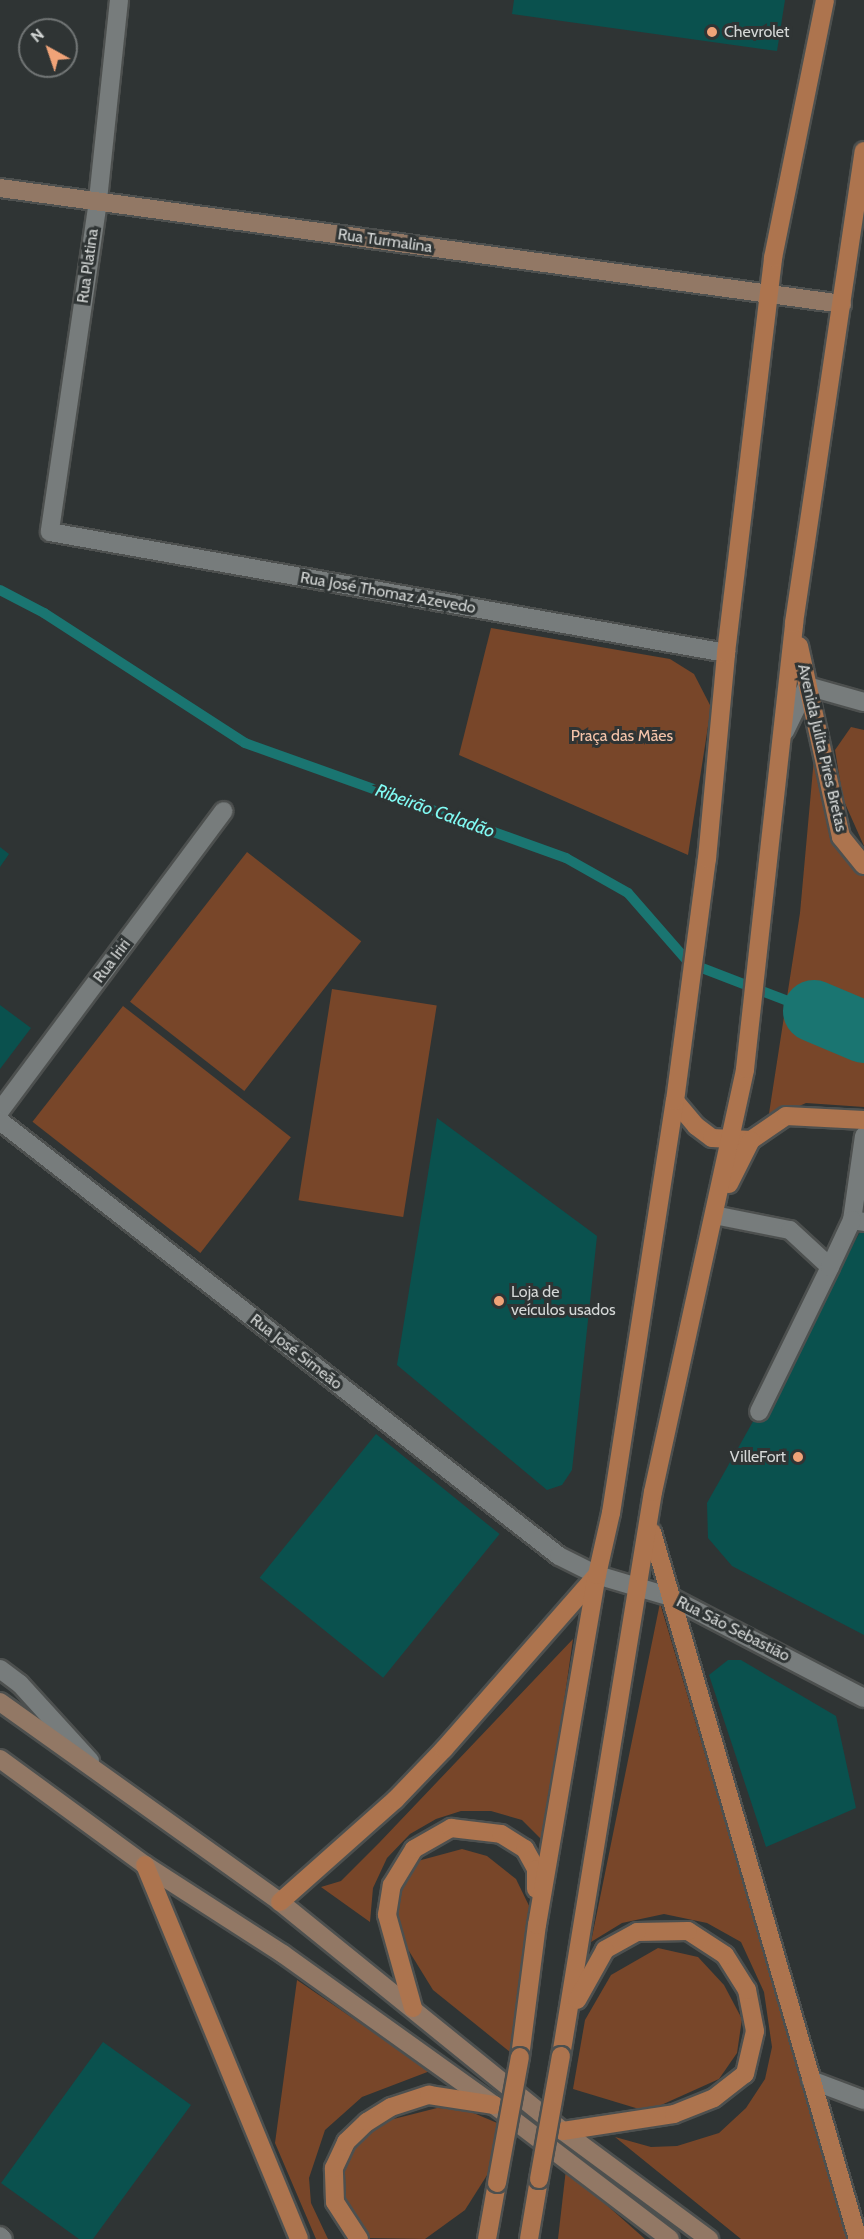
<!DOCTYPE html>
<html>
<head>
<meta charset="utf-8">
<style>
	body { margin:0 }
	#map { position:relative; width:864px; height:2239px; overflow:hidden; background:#2f3434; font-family:Cabin,sans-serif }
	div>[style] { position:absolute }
	.green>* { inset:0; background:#784629; transform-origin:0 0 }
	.stream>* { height:10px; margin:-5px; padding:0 5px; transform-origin:5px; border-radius:5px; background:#1a7571 }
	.river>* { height:62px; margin:-31px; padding:0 31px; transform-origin:31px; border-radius:31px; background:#1a7571 }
	.building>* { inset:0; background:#0a514e; transform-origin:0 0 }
	.roads { filter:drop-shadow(2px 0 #4d504f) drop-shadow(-2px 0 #4d504f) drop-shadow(0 2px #4d504f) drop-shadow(0 -2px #4d504f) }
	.service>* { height:18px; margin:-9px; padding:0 9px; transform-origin:9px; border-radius:9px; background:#777c7c }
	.minor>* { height:18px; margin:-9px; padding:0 9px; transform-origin:9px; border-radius:9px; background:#777c7c }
	.secondary>* { height:18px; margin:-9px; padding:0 9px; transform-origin:9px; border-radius:9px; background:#927865 }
	.primary>* { height:18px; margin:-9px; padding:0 9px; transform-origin:9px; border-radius:9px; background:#ad744e }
	.bridges { filter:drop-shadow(2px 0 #4d504f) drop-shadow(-2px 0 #4d504f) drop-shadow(0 2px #4d504f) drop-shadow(0 -2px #4d504f) }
	.primary-bridge>* { height:18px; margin:-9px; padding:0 9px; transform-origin:9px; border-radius:9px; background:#ad744e }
	.dots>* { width:16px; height:16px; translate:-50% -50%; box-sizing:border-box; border:3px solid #2f3434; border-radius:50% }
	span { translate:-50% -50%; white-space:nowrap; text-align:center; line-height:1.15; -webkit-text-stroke:6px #2f3434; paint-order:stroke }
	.poi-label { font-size:16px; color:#d4d7d6 }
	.left { translate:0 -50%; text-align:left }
	.right { translate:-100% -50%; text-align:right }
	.street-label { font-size:16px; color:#d4d7d6 }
	.park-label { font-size:16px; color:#f5c4aa }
	.water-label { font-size:18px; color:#81fbf4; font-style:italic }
	.north { position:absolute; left:18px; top:18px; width:60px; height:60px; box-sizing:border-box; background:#2f3434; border:2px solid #717575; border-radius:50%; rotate:320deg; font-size:16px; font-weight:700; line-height:24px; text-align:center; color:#d4d7d6 }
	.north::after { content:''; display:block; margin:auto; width:21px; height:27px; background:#f0a378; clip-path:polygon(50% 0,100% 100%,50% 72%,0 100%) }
</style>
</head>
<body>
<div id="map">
	<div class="green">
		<div style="clip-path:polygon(491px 628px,670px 659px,694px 674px,711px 707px,688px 855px,459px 755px)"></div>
		<div style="clip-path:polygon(851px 727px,864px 730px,864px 846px,843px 799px,835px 750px)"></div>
		<div style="clip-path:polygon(814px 758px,840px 849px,864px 875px,864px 1107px,806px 1103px,768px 1120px,800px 913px)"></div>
		<div style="left:247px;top:852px;width:145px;height:190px;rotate:38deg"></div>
		<div style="left:332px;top:989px;width:106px;height:214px;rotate:9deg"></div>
		<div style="left:123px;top:1006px;width:213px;height:147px;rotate:38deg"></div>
		<div style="clip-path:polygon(660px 1603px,849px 2239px,741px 2239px,615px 2137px,651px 2147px,677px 2146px,719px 2133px,746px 2108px,765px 2079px,772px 2047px,764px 1992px,741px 1942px,707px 1923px,664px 1914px,622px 1923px,591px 1942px)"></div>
		<div style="clip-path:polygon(573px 1639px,544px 1842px,522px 1820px,491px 1811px,461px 1811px,436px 1819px,410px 1834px,387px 1858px,373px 1888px,370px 1922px,321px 1887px,341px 1881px,379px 1843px)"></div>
		<div style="clip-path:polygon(462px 1849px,487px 1856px,516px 1879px,533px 1914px,510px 2052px,433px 1990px,396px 1930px,398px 1893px,414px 1862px)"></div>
		<div style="clip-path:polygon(658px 1948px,698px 1957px,724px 1985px,742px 2019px,737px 2053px,719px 2079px,659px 2106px,639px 2109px,573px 2089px,585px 2020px,611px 1975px)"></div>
		<div style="clip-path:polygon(297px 1980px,430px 2071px,362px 2097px,325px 2130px,309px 2178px,311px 2203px,328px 2239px,316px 2239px,275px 2143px)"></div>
		<div style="clip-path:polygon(437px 2108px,464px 2109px,502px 2125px,496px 2161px,465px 2210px,425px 2239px,368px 2238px,336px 2194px,339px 2165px,356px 2140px,374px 2124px)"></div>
		<div style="clip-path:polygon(566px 2169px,645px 2239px,558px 2239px)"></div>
	</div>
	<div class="stream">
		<div style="left:0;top:590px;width:50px;rotate:27.6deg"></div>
		<div style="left:44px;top:613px;width:239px;rotate:32.9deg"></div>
		<div style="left:245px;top:743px;width:341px;rotate:19.7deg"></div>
		<div style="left:566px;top:858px;width:71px;rotate:29.4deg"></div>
		<div style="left:628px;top:893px;width:93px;rotate:48.9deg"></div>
		<div style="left:689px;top:963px;width:134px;rotate:21deg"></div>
	</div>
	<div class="river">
		<div style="left:814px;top:1011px;width:54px;rotate:22.8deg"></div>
	</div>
	<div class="building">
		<div style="clip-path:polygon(514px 0,785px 0,777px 51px,512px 14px)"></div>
		<div style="clip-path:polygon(0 847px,9px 854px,0 867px)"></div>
		<div style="clip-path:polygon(0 1005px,31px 1028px,0 1069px)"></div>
		<div style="clip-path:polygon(437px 1118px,597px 1236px,572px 1470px,562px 1485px,547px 1490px,397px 1365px)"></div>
		<div style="clip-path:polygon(864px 1225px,864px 1635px,732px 1566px,708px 1538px,707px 1503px)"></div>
		<div style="left:376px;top:1434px;width:159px;height:185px;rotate:39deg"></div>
		<div style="clip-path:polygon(728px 1660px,741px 1660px,836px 1716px,856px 1808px,766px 1847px,709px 1675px)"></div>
		<div style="clip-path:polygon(103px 2042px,191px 2105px,93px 2239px,79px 2239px,1px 2183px)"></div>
	</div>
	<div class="roads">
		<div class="service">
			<div style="left:864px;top:1136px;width:85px;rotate:98.1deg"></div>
			<div style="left:852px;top:1220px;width:12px;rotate:9deg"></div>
			<div style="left:714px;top:1215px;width:77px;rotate:11.2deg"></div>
			<div style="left:790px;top:1230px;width:54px;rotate:42.8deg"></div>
			<div style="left:830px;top:1267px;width:161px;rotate:116.1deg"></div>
			<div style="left:830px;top:1267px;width:52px;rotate:-64.9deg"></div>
			<div style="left:0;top:1669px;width:25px;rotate:37deg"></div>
			<div style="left:20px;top:1684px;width:104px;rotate:47.7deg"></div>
		</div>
		<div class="minor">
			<div style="left:119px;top:0;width:202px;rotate:96deg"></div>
			<div style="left:98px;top:201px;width:334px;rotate:98.3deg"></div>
			<div style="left:50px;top:532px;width:687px;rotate:10.15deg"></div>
			<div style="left:785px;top:731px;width:50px;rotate:-63.9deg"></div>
			<div style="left:807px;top:686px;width:59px;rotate:15.7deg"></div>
			<div style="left:0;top:1111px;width:374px;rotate:-53.3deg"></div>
			<div style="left:0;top:1121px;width:708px;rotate:37.89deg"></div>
			<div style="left:559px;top:1556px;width:42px;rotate:26.6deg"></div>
			<div style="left:597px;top:1575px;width:74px;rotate:16.5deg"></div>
			<div style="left:668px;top:1596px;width:221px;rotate:27.5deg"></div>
			<div style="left:811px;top:2080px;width:57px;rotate:20.7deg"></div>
			<div style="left:0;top:2236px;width:4px;rotate:45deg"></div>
		</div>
		<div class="secondary">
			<div style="left:0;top:188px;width:850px;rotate:7.84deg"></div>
			<div style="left:0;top:1702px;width:344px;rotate:35.5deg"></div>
			<div style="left:280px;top:1902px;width:364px;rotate:39deg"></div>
			<div style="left:563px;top:2131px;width:182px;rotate:36.5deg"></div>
			<div style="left:0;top:1759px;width:180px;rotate:36.2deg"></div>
			<div style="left:145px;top:1865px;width:164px;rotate:32.8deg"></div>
			<div style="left:283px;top:1954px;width:259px;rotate:35.6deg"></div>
			<div style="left:494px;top:2105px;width:221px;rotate:37.3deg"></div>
		</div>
		<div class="primary">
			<div style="left:799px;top:646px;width:196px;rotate:77.6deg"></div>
			<div style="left:841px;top:837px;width:36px;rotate:51deg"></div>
			<div style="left:675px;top:1101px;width:33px;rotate:50deg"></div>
			<div style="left:696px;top:1126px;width:20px;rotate:37deg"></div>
			<div style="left:712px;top:1138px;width:39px;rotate:3deg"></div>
			<div style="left:751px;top:1140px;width:42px;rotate:-34.4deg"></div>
			<div style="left:786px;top:1116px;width:78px;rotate:2.9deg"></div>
			<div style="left:729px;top:1184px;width:49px;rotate:-63.4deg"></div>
			<div style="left:652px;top:1532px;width:736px;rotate:73.76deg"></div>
			<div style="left:145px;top:1865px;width:404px;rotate:67.6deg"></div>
			<div style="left:280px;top:1902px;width:154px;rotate:-41.6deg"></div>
			<div style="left:395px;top:1800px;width:71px;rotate:-46.1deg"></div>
			<div style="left:444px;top:1749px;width:232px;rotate:-48.7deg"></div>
			<div style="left:413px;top:2008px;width:97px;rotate:-105.6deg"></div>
			<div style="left:387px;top:1915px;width:30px;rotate:-81deg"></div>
			<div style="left:392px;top:1885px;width:42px;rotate:-58.6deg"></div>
			<div style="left:414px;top:1849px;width:43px;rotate:-29.6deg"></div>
			<div style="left:451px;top:1828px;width:50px;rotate:6.8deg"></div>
			<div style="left:501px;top:1834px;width:28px;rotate:32deg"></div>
			<div style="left:525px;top:1849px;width:23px;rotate:61deg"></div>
			<div style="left:536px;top:1869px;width:20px;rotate:90deg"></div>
			<div style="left:561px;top:2056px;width:571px;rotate:-80.74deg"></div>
			<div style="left:653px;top:1492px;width:433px;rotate:-77.7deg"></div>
			<div style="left:745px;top:1069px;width:449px;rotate:-83.7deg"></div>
			<div style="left:794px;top:623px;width:477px;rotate:-81.6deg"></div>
			<div style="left:520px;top:2057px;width:133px;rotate:-82.7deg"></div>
			<div style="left:537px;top:1925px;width:355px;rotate:-80.3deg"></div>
			<div style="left:597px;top:1575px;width:64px;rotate:-77.3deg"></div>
			<div style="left:611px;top:1513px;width:417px;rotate:-81.2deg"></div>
			<div style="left:675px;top:1101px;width:244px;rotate:-82.5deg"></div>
			<div style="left:707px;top:859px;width:207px;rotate:-84.7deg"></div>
			<div style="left:726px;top:653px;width:398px;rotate:-83.2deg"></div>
			<div style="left:773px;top:258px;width:263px;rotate:-78.6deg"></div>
			<div style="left:563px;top:2131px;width:112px;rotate:-8.7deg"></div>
			<div style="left:674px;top:2114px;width:43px;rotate:-21.8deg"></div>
			<div style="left:714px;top:2098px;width:39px;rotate:-38deg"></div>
			<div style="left:745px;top:2074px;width:44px;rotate:-76.9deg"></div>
			<div style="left:755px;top:2031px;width:42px;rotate:-101deg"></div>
			<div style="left:747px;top:1990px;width:41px;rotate:-122.2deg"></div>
			<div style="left:725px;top:1955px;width:44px;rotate:-147deg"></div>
			<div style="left:688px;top:1931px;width:51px;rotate:178.9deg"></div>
			<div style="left:637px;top:1932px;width:37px;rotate:151deg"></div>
			<div style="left:605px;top:1950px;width:57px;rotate:119.2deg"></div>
			<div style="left:359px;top:2239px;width:44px;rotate:-123deg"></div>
			<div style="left:335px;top:2202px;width:34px;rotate:-92deg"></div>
			<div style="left:334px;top:2168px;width:29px;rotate:-65deg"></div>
			<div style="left:346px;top:2142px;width:29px;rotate:-44deg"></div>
			<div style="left:367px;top:2122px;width:28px;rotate:-32deg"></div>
			<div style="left:391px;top:2107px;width:40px;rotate:-18deg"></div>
			<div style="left:429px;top:2095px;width:66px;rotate:8.7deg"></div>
			<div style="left:487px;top:2239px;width:57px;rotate:-79.9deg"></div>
			<div style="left:529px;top:2239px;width:61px;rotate:-80.5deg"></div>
		</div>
	</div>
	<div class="bridges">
		<div class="primary-bridge">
			<div style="left:539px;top:2179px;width:125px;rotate:-79.9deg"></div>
			<div style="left:497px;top:2183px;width:128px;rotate:-79.7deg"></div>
		</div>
	</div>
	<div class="dots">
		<div style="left:712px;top:32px;background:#f0a378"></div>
		<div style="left:499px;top:1301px;background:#f0a378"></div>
		<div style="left:798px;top:1457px;background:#f0a378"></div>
	</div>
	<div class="poi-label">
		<span class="left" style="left:724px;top:32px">Chevrolet</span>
		<span class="left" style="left:511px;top:1301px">Loja de<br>veículos usados</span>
		<span class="right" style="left:786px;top:1457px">VilleFort</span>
	</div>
	<div class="street-label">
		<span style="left:385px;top:241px;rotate:8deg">Rua Turmalina</span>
		<span style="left:88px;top:266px;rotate:-82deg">Rua Platina</span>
		<span style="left:388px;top:593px;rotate:10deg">Rua José Thomaz Azevedo</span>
		<span style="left:822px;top:748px;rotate:77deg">Avenida Julita Pires Bretas</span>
		<span style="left:112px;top:961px;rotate:-53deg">Rua Iriri</span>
		<span style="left:296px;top:1352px;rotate:38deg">Rua José Simeão</span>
		<span style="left:733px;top:1629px;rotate:27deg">Rua São Sebastião</span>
	</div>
	<div class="park-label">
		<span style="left:622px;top:736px">Praça das Mães</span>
	</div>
	<div class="water-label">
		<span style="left:435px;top:811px;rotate:20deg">Ribeirão Caladão</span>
	</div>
	<div class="north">N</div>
</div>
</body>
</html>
